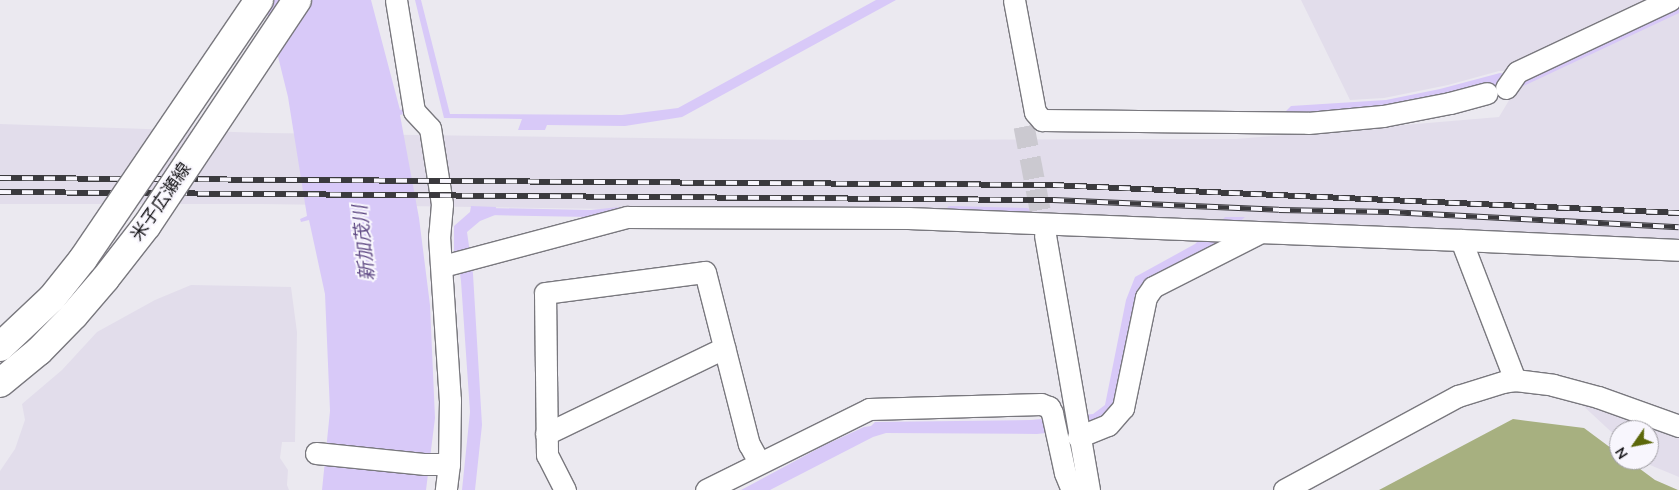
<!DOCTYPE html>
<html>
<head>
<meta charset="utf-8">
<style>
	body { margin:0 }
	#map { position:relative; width:1679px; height:490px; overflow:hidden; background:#ebe9f0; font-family:"Nunito Sans","Noto Sans JP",sans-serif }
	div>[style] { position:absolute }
	.built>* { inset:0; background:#e2ddeb }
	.forest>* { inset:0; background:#a7b080 }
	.water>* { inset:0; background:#d8c9f8 }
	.stream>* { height:7px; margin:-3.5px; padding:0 3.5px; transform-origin:3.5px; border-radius:3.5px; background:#d8c9f8 }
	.minor-tunnel>* { height:21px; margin-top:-10.5px; transform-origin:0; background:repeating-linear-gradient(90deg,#cbc9d0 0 21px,transparent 0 32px) }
	.roads { filter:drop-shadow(1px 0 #79787e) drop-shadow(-1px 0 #79787e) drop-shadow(0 1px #79787e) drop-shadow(0 -1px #79787e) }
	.minor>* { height:21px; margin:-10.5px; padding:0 10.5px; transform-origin:10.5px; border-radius:10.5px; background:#fff }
	.rail>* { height:5.5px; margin-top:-2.75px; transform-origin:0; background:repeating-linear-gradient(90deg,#f8f6fd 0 11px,#3b3a3e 0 22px); box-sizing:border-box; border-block:1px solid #3b3a3e }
	.bridges { filter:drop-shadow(1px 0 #79787e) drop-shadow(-1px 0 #79787e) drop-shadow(0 1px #79787e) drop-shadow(0 -1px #79787e) }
	.secondary-bridge>* { height:28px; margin:-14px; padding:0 14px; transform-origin:14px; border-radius:14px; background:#fff }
	span { translate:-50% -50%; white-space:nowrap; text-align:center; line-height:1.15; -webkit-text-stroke:4px #f8f6fd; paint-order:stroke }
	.street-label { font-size:18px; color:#171619 }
	.water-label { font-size:19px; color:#5f4984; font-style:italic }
	.north { position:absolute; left:1609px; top:420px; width:50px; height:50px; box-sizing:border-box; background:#f8f6fd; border:1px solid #9e9ca2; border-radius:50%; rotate:237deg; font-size:14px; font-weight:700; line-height:20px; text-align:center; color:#171619 }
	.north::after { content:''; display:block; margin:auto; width:18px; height:22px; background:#5c670a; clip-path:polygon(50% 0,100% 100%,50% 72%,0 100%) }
</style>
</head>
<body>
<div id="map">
	<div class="built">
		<div style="clip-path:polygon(1301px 0,1656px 0,1507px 71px,1499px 71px,1448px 85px,1384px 98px,1350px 100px)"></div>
		<div style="clip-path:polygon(1679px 11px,1679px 240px,816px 212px,262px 204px,0 204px,0 124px,266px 133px,802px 140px,1236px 139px,1499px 117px,1517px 87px)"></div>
		<div style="clip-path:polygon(191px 285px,291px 287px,297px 332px,295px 442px,282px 442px,280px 458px,288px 470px,287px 485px,289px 490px,0 490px,0 471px,15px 449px,25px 420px,22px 404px,62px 370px,97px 332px,155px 300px)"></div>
		<div style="clip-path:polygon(1579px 402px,1679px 433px,1679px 477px,1650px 465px,1644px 460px,1649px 460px,1649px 430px,1619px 430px,1619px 439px)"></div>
	</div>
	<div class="forest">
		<div style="clip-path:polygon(1513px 419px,1584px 428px,1619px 454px,1619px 460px,1628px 460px,1655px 480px,1678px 490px,1379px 490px)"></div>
	</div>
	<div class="water">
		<div style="clip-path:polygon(264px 0,371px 0,400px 110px,406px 109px,407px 113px,400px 115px,419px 218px,430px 305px,435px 418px,426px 490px,322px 490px,330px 411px,325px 294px,309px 220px,301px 222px,300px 219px,307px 216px,288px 97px)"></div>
		<div style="clip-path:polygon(415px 0,421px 0,450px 114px,622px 115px,678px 108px,876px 0,896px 0,682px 117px,625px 126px,547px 125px,545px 130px,518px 130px,522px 119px,444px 118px)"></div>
		<div style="clip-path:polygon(1679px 3px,1679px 13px,1519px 88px,1498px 84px,1447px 98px,1293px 133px,1272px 134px,1281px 116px,1291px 106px,1386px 100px,1440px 89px,1500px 73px,1521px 77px)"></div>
		<div style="clip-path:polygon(471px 206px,496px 207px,495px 215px,480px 221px,467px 232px,473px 274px,482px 425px,475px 490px,462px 490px,470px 412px,461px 281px,459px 266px,454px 255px,454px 226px,470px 212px)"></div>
		<div style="clip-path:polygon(1225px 217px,1245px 217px,1209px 249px,1148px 284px,1118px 400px,1091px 428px,1037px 434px,886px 433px,873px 437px,770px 490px,741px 490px,823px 446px,864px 427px,871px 426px,875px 422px,1031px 420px,1093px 414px,1105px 405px,1126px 300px,1135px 277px,1195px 244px,1202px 237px,1206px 238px)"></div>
	</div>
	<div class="stream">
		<div style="left:950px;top:209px;width:76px;rotate:1.5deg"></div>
		<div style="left:488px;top:211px;width:102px;rotate:1.1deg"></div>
		<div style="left:590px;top:213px;width:27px;rotate:-6deg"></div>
	</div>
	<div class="minor-tunnel">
		<div style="left:1024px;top:126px;width:111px;rotate:79.1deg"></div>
	</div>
	<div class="roads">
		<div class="minor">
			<div style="left:396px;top:0;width:112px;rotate:80.8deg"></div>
			<div style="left:414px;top:111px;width:23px;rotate:47deg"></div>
			<div style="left:430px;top:128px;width:77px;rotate:81deg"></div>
			<div style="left:442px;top:204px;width:32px;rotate:95deg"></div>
			<div style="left:439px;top:236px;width:164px;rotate:86.2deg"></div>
			<div style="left:450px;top:400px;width:64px;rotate:90.9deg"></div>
			<div style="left:449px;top:464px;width:26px;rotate:97deg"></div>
			<div style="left:1014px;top:0;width:114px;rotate:79.4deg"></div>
			<div style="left:1035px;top:112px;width:11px;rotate:49deg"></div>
			<div style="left:1042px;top:120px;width:266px;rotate:0.6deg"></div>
			<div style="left:1308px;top:123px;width:75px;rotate:-5.3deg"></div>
			<div style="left:1383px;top:116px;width:68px;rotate:-11deg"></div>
			<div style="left:1450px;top:103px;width:38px;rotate:-15deg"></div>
			<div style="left:1506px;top:88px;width:19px;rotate:-55deg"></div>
			<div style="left:1517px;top:72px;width:169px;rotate:-25.2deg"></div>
			<div style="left:1045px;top:235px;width:259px;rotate:80.2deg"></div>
			<div style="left:443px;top:266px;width:190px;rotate:-14.9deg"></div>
			<div style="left:627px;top:217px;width:281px;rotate:0.2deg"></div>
			<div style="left:908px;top:218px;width:553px;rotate:2.28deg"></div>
			<div style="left:1515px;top:380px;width:150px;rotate:-111.1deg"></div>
			<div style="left:1461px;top:240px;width:218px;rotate:2.6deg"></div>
			<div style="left:546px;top:434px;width:198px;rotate:-25.8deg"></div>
			<div style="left:1078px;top:437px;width:32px;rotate:-22deg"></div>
			<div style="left:1108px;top:425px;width:23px;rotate:-49deg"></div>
			<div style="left:1123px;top:408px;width:113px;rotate:-78.3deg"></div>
			<div style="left:1146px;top:297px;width:12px;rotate:-55deg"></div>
			<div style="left:1153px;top:287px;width:117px;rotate:-27deg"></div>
			<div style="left:316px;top:453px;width:110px;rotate:5.8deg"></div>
			<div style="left:425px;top:464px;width:24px"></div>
			<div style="left:565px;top:490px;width:39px;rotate:-117deg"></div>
			<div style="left:547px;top:455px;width:162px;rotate:-90.7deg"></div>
			<div style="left:545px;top:293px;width:161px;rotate:-7.5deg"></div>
			<div style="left:705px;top:272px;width:178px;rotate:75.7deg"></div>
			<div style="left:749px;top:444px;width:21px;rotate:61deg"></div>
			<div style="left:706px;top:490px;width:182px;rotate:-26.4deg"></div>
			<div style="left:869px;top:409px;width:172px;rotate:-1.7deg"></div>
			<div style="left:1041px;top:404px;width:9px;rotate:21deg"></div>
			<div style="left:1049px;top:407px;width:7px;rotate:63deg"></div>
			<div style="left:1052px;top:413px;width:61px;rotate:77.8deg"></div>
			<div style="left:1065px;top:473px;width:18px;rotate:68deg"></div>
			<div style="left:1284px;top:490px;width:198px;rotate:-28.4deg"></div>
			<div style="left:1458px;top:396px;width:47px;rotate:-17.3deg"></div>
			<div style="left:1503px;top:382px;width:12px;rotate:-9deg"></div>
			<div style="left:1515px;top:380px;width:38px;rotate:7deg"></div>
			<div style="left:1553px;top:385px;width:47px;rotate:14.9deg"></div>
			<div style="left:1598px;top:397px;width:86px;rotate:19.7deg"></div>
		</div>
	</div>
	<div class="rail">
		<div style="left:0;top:178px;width:1053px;rotate:0.38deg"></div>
		<div style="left:1053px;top:185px;width:627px;rotate:2.56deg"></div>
		<div style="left:0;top:192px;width:1053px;rotate:0.44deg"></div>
		<div style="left:1053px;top:200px;width:226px;rotate:2.5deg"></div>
		<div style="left:1279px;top:210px;width:110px;rotate:1deg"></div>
		<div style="left:1389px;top:212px;width:290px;rotate:3deg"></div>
	</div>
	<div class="bridges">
		<div class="secondary-bridge">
			<div style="left:0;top:347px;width:71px;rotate:-43.3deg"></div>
			<div style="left:52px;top:298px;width:50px;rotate:-51.5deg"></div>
			<div style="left:83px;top:259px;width:313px;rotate:-55.8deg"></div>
			<div style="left:0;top:383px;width:50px;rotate:-39.4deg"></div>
			<div style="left:39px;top:351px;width:50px;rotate:-45.8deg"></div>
			<div style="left:74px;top:315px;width:48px;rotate:-49.3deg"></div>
			<div style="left:105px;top:279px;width:68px;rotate:-52.1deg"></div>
			<div style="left:147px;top:225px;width:270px;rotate:-56.3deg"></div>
		</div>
	</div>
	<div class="street-label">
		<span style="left:161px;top:202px;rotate:-55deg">米子広瀬線</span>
	</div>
	<div class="water-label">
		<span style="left:365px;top:243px;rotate:-96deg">新加茂川</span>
	</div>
	<div class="north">N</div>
</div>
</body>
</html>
